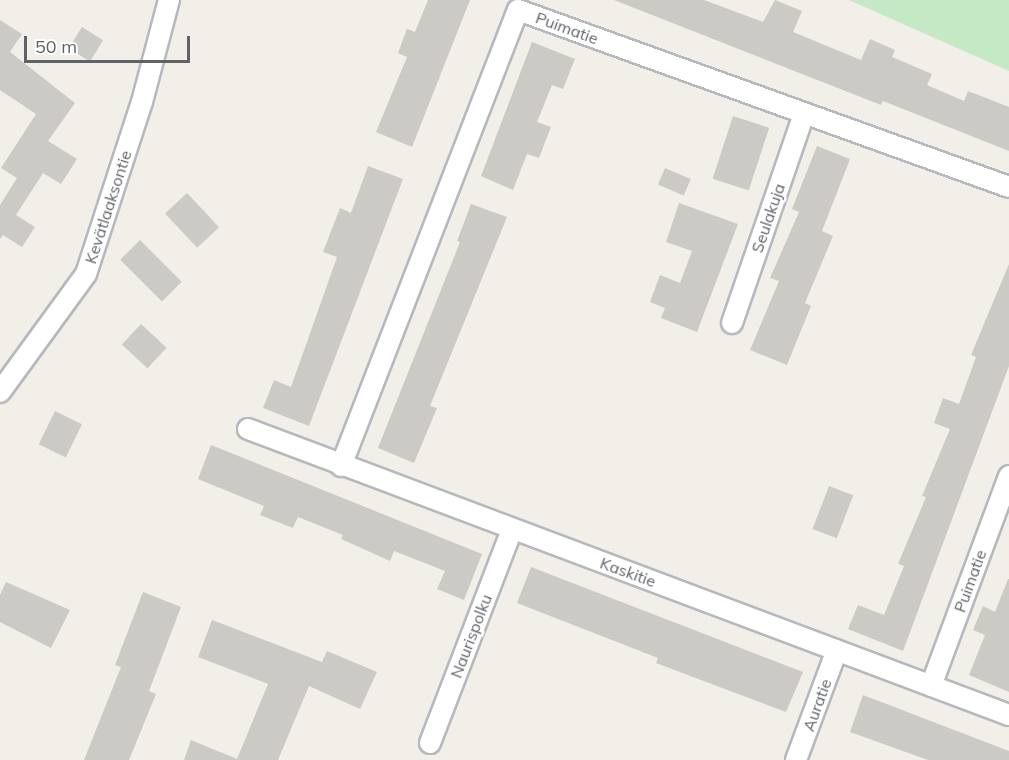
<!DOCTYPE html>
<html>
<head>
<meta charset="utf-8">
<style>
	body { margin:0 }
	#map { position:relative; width:1009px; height:760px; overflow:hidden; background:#f1efe8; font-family:Mulish,sans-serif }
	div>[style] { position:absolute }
	.green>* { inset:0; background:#c5e8c5 }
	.building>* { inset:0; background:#cccac5; transform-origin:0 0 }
	.roads { filter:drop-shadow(2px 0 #b5b8bc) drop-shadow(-2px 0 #b5b8bc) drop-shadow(0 2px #b5b8bc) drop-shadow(0 -2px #b5b8bc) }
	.street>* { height:20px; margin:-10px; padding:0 10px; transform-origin:10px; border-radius:10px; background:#fff }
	span { translate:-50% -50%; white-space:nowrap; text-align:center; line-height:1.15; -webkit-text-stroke:5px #fff; paint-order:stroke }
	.street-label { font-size:16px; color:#5f6368 }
	.scale { position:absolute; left:24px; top:36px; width:166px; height:27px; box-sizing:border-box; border:3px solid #5f6368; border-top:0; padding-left:8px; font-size:18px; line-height:21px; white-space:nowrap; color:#5f6368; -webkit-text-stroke:4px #fff; paint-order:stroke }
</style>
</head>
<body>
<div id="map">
	<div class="green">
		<div style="clip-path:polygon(849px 0,1009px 0,1009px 71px)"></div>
	</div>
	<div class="building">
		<div style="clip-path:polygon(428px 0,470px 0,412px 147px,376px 132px,407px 57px,398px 53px,407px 29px,415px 32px)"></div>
		<div style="clip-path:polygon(614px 0,704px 0,763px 22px,775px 0,802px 11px,793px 32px,861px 60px,870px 39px,895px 50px,892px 57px,932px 74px,927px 85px,964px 101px,968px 91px,1009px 107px,1009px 151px,883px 101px,881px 105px)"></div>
		<div style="clip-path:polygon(0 20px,22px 34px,10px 52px,75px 103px,48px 141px,77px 159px,61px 184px,43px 173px,16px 215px,35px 227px,22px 247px,3px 235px,0 239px,0 205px,17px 178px,1px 168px,36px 114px,0 90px)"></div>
		<div style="left:82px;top:27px;width:25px;height:25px;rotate:32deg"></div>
		<div style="clip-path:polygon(532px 42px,575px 59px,563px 89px,552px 85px,537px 122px,551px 127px,539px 158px,527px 154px,513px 190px,481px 176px)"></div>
		<div style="left:733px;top:116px;width:38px;height:66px;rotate:18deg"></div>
		<div style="clip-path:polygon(817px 146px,850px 159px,822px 231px,833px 236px,805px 303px,811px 306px,787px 365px,750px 350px,779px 281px,770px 278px,799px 212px,792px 209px)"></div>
		<div style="clip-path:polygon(368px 166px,403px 179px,309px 426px,263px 408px,274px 380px,291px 387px,337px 257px,323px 252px,340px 208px,351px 213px)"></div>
		<div style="left:665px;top:168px;width:28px;height:18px;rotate:23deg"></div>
		<div style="left:187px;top:193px;width:47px;height:30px;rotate:47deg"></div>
		<div style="clip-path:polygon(679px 203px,738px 224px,697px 332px,661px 318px,665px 308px,650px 302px,660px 275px,680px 283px,692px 251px,666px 242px)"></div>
		<div style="clip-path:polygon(471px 204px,507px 217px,430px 406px,437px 408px,414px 463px,378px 448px,460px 242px,457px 241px)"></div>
		<div style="left:140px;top:240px;width:59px;height:28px;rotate:45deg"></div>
		<div style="clip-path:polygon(1009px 264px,1009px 366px,903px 651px,848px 629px,858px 605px,884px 615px,904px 566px,898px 564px,926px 497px,922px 496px,950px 429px,934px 423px,943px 398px,959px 404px,976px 357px,971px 355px)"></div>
		<div style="left:141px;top:324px;width:35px;height:28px;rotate:43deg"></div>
		<div style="left:55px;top:411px;width:30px;height:37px;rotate:26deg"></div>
		<div style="clip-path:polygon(211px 445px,482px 554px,464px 600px,437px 589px,445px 571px,394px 551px,390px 561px,341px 539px,343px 535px,298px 517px,293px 528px,260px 515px,264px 506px,198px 479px)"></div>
		<div style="left:829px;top:486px;width:26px;height:46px;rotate:21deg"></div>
		<div style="clip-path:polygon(531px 567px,803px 672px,786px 712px,656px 663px,658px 658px,517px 603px)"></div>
		<div style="clip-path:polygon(1008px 579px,1009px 579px,1009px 692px,969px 675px,985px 635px,973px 630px,983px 606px,995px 612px)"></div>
		<div style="clip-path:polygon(6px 582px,70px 610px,51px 648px,0 622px,0 595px)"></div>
		<div style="clip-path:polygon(143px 592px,181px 607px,149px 691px,156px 694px,129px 760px,84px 760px,121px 667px,115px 665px)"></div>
		<div style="clip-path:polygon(212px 620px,322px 662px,327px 651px,377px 672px,360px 709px,309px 686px,278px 760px,184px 760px,191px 740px,237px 759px,268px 684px,198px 657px)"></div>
		<div style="clip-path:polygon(863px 695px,1009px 751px,1009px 760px,928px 760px,850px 732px)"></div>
	</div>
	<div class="roads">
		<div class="street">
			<div style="left:732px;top:323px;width:221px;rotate:-71deg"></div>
			<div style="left:0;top:392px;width:146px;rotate:-53.9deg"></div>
			<div style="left:86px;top:274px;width:181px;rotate:-72deg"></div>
			<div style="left:142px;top:102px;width:106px;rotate:-75.2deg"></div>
			<div style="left:248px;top:429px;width:813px;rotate:20.6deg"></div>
			<div style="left:341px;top:466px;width:489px;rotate:-68.8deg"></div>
			<div style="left:518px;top:10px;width:522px;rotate:19.82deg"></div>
			<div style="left:931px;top:686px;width:224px;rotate:-69.6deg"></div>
			<div style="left:430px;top:743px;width:229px;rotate:-69deg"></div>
			<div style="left:796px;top:760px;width:117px;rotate:-69.6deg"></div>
		</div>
	</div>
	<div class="street-label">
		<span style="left:567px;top:28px;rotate:20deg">Puimatie</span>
		<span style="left:108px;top:207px;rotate:-72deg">Kevätlaaksontie</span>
		<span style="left:768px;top:218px;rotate:-71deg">Seulakuja</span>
		<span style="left:628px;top:572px;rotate:20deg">Kaskitie</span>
		<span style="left:970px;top:581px;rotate:-70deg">Puimatie</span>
		<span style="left:471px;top:636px;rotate:-69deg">Naurispolku</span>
		<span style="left:817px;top:705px;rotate:-70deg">Auratie</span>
	</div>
	<div class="scale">50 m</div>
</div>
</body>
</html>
